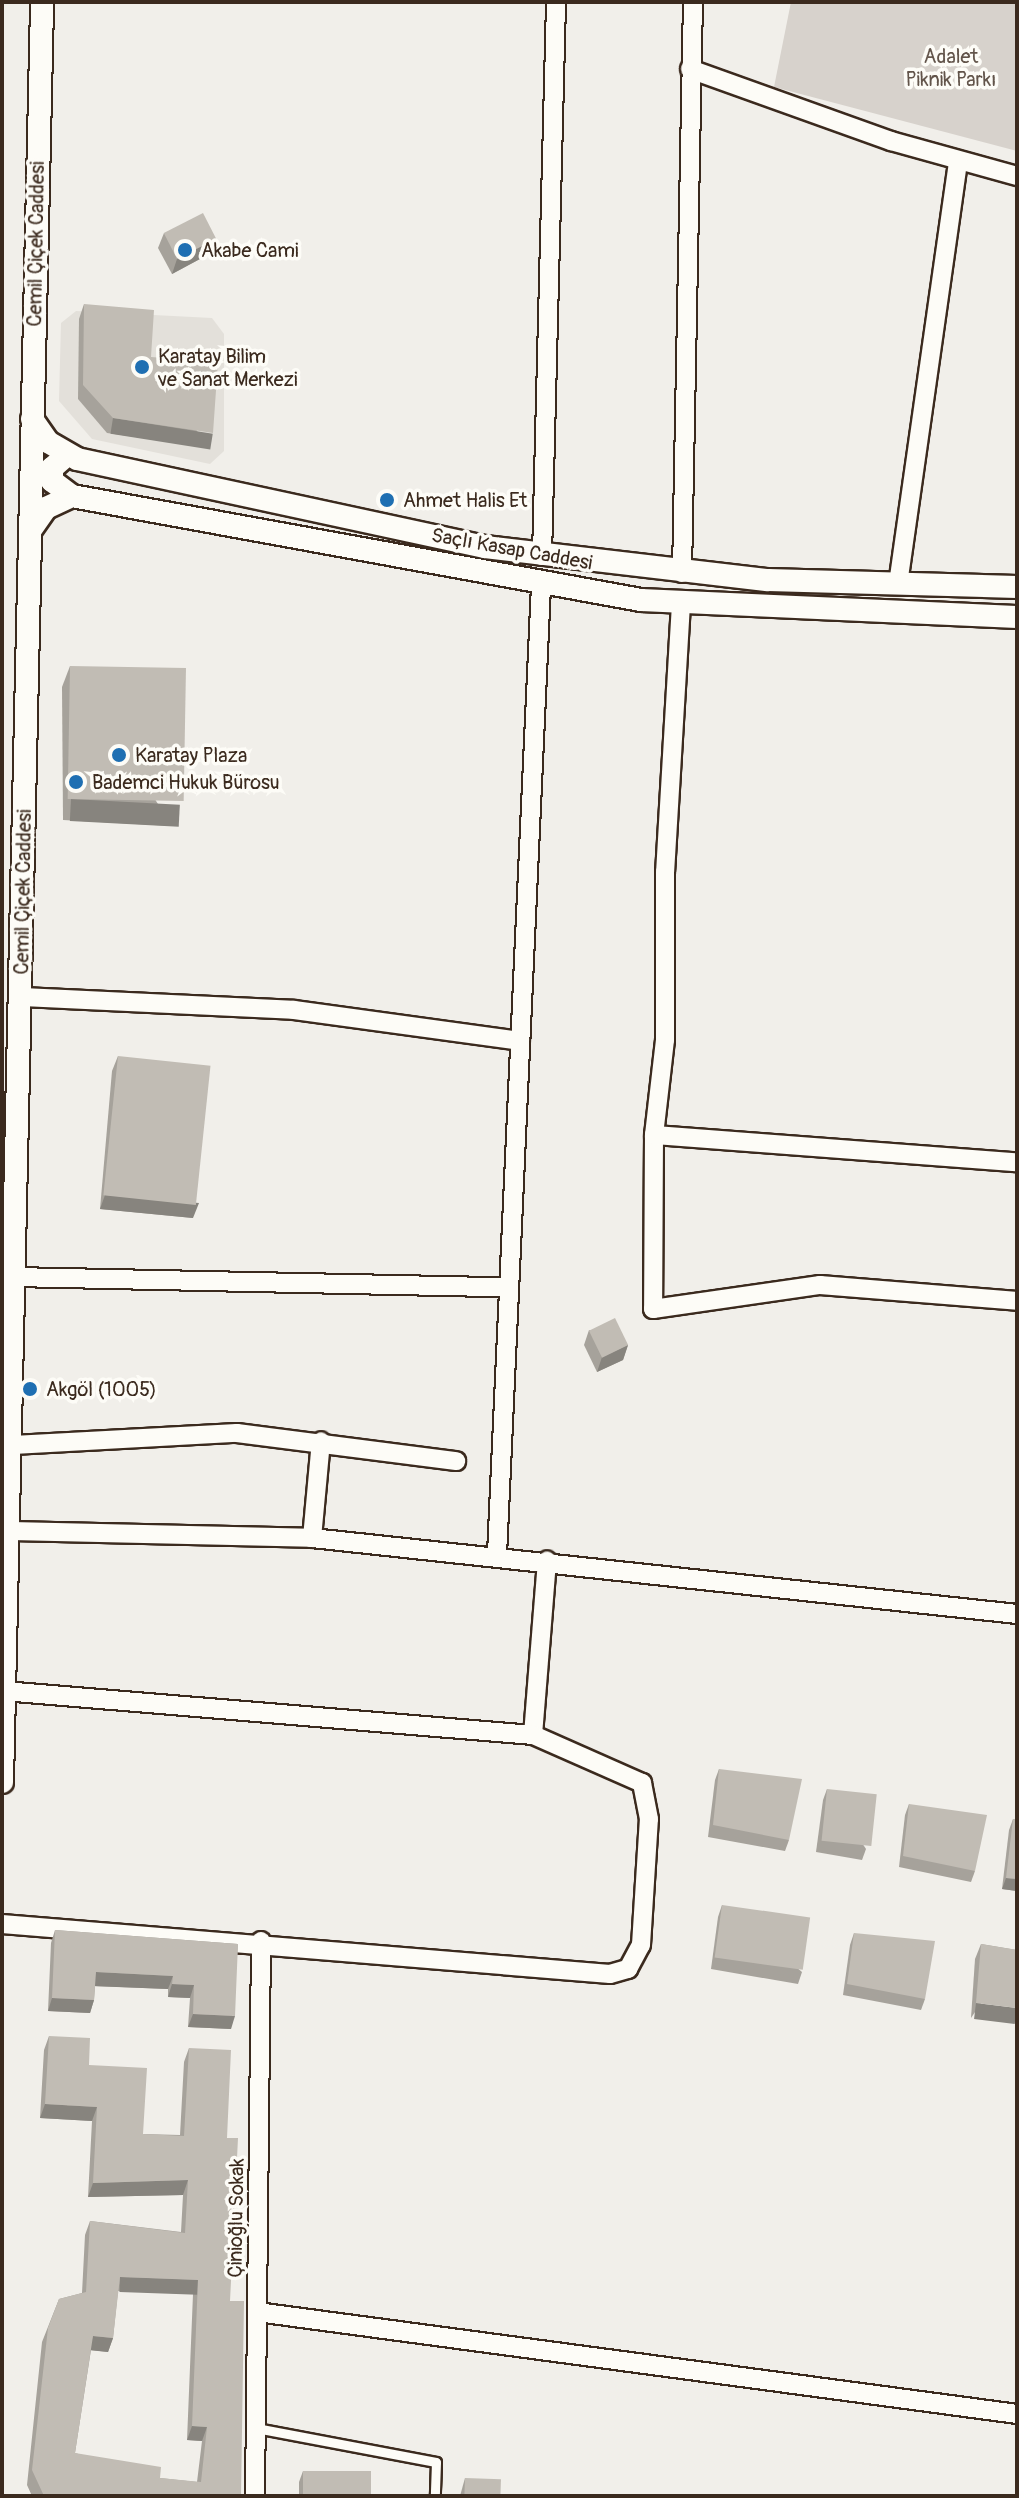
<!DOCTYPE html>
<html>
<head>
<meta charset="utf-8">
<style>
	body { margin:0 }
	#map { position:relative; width:1019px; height:2498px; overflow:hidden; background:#f1efea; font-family:Pangolin,sans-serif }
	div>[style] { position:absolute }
	.built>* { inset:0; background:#e3e0da }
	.green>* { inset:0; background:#d7d2cc }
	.roads { filter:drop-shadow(2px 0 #3b2a1e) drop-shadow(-2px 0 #3b2a1e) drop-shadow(0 2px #3b2a1e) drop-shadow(0 -2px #3b2a1e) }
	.service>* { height:9px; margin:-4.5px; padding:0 4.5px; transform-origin:4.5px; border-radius:4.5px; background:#fdfcf7 }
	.minor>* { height:18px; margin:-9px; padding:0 9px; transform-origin:9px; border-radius:9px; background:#fdfcf7 }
	.tertiary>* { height:22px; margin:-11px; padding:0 11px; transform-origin:11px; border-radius:11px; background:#fdfcf7 }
	.wall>* { inset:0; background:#a6a29b }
	.shaded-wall>* { inset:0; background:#87847e; transform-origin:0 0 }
	.building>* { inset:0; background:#c1bcb4; transform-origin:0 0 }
	.dots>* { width:22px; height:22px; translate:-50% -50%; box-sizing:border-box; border:4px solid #fdfcf7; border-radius:50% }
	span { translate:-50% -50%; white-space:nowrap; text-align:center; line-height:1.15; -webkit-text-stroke:7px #fdfcf7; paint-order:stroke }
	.park-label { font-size:20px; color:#62544a }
	.street-label { font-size:20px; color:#3b2a1e }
	.poi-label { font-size:20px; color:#3b2a1e }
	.left { translate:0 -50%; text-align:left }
	.frame { position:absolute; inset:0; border:4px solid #3b2a1e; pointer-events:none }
</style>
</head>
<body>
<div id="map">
	<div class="built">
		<div style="clip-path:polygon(76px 311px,212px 318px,224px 334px,224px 451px,210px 464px,92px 439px,59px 401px,61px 323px)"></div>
	</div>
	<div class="green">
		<div style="clip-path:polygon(791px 2px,1017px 2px,1017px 151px,774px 87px)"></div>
	</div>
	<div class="roads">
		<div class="service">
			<div style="left:256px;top:2428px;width:183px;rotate:10.7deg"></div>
			<div style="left:436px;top:2462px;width:34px;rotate:92deg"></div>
		</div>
		<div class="minor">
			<div style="left:690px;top:69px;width:214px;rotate:19.7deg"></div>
			<div style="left:891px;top:141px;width:131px;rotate:15.5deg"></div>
			<div style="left:542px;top:556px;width:554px;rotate:-88.55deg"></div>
			<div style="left:682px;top:573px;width:571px;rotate:-88.9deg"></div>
			<div style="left:898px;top:584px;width:426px;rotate:-81.9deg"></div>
			<div style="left:681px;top:604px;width:268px;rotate:93.4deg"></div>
			<div style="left:665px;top:872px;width:168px;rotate:90deg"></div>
			<div style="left:665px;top:1040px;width:96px;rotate:96.6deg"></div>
			<div style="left:654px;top:1135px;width:174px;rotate:90.3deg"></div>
			<div style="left:653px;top:1309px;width:169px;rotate:-8.2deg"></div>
			<div style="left:820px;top:1285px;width:198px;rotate:4.6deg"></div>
			<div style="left:21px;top:997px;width:273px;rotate:2.7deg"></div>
			<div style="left:294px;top:1010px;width:228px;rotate:7.8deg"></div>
			<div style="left:654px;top:1135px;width:364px;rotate:4.3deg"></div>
			<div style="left:13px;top:1277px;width:496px;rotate:1.2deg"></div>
			<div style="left:13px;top:1445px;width:224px;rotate:-3.1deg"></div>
			<div style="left:237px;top:1433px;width:221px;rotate:7.3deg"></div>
			<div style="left:9px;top:1531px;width:303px;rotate:1.3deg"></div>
			<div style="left:312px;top:1538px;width:709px;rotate:6.15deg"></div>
			<div style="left:312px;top:1538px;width:97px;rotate:-84.7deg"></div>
			<div style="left:497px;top:1555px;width:970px;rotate:-87.4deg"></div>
			<div style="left:533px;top:1735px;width:175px;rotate:-85.4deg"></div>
			<div style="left:2px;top:1924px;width:610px;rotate:4.7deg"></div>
			<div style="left:610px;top:1974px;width:19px;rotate:-16deg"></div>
			<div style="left:628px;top:1969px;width:27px;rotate:-62deg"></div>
			<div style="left:641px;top:1945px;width:126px;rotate:-86.4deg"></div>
			<div style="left:649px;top:1819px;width:37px;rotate:-101deg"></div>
			<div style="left:642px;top:1783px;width:119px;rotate:-156.2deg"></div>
			<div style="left:533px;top:1735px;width:531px;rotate:-175.25deg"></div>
			<div style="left:257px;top:2312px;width:767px;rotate:7.64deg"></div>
			<div style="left:255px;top:2496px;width:555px;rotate:-89.38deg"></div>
		</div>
		<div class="tertiary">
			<div style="left:32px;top:419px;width:28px;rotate:55deg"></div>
			<div style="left:48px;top:442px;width:34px;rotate:30deg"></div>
			<div style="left:77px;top:459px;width:417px;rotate:12.2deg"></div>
			<div style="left:485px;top:547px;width:285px;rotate:6.7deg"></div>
			<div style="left:768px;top:580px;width:249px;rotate:1.6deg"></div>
			<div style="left:67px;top:455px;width:20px;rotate:139deg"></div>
			<div style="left:52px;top:468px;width:13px;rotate:90deg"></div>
			<div style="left:52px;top:481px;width:25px;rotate:37deg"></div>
			<div style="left:30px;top:531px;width:28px;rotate:-55deg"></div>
			<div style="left:46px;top:508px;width:29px;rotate:-25deg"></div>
			<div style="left:72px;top:496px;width:578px;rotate:10.36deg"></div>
			<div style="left:641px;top:600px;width:376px;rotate:2.6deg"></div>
			<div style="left:2px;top:1782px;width:1780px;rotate:-88.71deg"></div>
		</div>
	</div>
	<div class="wall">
		<div style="clip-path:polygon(164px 233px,216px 239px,211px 253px,172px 274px,158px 248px)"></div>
		<div style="clip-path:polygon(84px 304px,151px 357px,207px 447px,107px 433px,78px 399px,79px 319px)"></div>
		<div style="clip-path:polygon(70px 666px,172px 826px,63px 820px,62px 687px)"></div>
		<div style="clip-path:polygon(118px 1056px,193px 1218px,100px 1209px,112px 1071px)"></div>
		<div style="clip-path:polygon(589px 1330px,628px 1345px,623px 1360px,597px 1372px,584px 1345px)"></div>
		<div style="clip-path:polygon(719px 1769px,789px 1840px,785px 1851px,708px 1837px,715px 1780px)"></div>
		<div style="clip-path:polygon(827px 1789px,866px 1849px,862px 1860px,816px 1852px,823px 1800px)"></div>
		<div style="clip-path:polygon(909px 1804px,975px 1871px,971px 1882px,899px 1867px,905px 1815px)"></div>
		<div style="clip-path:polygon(1013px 1819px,1017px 1819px,1017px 1891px,1002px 1889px,1009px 1830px)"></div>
		<div style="clip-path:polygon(722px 1905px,802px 1972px,798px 1984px,711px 1969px,718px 1917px)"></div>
		<div style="clip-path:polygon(55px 1930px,238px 1944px,231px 2029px,188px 2027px,190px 1998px,168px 1997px,168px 1989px,95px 1986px,94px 2000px,90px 2013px,48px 2011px,51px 1943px)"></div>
		<div style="clip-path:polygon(854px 1933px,925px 1999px,921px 2010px,843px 1995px,850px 1945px)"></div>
		<div style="clip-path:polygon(981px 1944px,1017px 1950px,971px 2018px,975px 1959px)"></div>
		<div style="clip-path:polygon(evenodd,49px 2036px,89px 2065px,143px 2134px,180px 2135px,184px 2062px,189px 2048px,227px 2138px,230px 2301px,241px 2496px,32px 2496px,27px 2485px,42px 2342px,59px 2299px,82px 2293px,85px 2235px,90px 2221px,181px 2232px,183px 2195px,88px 2197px,92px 2121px,40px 2118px,44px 2050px,49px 2036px,118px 2291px,193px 2294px,187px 2440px,202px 2441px,197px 2482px,160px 2478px,75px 2453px,91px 2350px,108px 2352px,113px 2338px,118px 2291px)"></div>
		<div style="clip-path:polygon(303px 2471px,371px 2496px,299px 2496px,299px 2482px)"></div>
		<div style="clip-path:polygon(465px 2478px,501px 2496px,460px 2496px)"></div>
	</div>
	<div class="shaded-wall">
		<div style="clip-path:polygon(216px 239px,211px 253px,172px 274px,177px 259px)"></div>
		<div style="left:113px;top:418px;width:101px;height:16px;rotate:9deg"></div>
		<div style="left:71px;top:799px;width:109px;height:22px;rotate:3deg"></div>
		<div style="clip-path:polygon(105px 1195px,199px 1203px,193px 1218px,100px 1209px)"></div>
		<div style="clip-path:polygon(628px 1345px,623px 1360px,597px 1372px,602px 1357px)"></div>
		<div style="clip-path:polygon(1006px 1878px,1017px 1879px,1017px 1891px,1002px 1889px)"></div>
		<div style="clip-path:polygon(96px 1972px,173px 1976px,168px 1989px,91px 1986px)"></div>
		<div style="clip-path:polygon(172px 1984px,194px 1985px,190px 1998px,168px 1997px)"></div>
		<div style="clip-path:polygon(52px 1998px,94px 2000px,90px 2013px,48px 2011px)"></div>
		<div style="left:976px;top:2003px;width:41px;height:16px;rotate:7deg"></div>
		<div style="clip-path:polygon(193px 2014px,235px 2016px,231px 2029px,188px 2027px)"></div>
		<div style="clip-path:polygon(45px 2104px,97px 2107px,92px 2121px,40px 2118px)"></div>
		<div style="clip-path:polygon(188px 2180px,183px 2195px,88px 2197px,93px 2183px)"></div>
		<div style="left:120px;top:2277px;width:78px;height:15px;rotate:2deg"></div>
		<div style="clip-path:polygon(93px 2336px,113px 2338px,108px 2352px,88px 2350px)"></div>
		<div style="clip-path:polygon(192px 2426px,207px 2427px,202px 2441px,187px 2440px)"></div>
	</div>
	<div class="building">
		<div style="left:203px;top:213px;width:29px;height:44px;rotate:63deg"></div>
		<div style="clip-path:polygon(84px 304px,154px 310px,151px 357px,218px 362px,213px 433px,113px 418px,83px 385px)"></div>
		<div style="left:70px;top:666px;width:116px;height:133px;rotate:1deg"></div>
		<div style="left:118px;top:1056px;width:93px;height:140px;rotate:6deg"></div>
		<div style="left:615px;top:1318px;width:30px;height:29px;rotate:64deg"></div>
		<div style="clip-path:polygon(719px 1769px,802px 1779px,789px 1840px,713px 1825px)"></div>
		<div style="left:827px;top:1789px;width:50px;height:52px;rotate:6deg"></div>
		<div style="clip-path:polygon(909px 1804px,987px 1815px,975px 1871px,903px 1856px)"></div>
		<div style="clip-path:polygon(1013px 1819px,1017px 1819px,1017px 1879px,1006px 1878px)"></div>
		<div style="left:722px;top:1905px;width:89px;height:53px;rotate:8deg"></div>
		<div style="clip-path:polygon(55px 1930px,238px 1944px,235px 2016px,193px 2014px,194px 1985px,172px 1984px,173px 1976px,96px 1972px,94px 2000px,52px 1998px)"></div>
		<div style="clip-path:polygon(854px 1933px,935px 1941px,925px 1999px,847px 1984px)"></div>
		<div style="clip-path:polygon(981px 1944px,1017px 1950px,1017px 2008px,976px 2003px)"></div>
		<div style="clip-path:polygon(evenodd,49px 2036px,90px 2038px,89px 2065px,147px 2068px,143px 2134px,184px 2136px,189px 2048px,231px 2050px,227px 2138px,238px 2138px,230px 2301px,244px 2301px,241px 2496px,44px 2496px,32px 2470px,48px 2328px,59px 2299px,86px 2292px,90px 2221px,185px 2233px,188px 2180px,93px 2183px,97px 2107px,45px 2104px,49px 2036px,120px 2277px,198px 2280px,192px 2426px,207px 2427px,201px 2482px,160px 2478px,161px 2467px,75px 2453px,93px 2336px,113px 2338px,120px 2277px)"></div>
		<div style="left:303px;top:2471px;width:68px;height:25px"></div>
		<div style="left:465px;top:2478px;width:36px;height:18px;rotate:2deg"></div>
	</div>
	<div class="dots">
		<div style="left:185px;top:250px;background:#1f6fb2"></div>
		<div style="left:142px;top:367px;background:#1f6fb2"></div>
		<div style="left:387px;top:500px;background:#1f6fb2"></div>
		<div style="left:119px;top:755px;background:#1f6fb2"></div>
		<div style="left:76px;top:782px;background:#1f6fb2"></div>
		<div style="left:30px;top:1389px;background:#1f6fb2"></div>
	</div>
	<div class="park-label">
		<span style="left:951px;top:68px">Adalet<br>Piknik Parkı</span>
	</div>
	<div class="street-label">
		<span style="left:36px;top:244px;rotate:-89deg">Cemil Çiçek Caddesi</span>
		<span style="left:512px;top:549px;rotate:10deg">Saçlı Kasap Caddesi</span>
		<span style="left:23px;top:892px;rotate:-89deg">Cemil Çiçek Caddesi</span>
		<span style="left:236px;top:2218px;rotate:-89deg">Çinioğlu Sokak</span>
	</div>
	<div class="poi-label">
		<span class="left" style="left:201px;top:250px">Akabe Cami</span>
		<span class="left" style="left:158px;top:368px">Karatay Bilim<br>ve Sanat Merkezi</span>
		<span class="left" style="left:403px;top:500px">Ahmet Halis Et</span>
		<span class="left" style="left:135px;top:755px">Karatay Plaza</span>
		<span class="left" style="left:92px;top:782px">Bademci Hukuk Bürosu</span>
		<span class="left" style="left:46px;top:1389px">Akgöl (1005)</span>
	</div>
	<div class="frame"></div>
</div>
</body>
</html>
